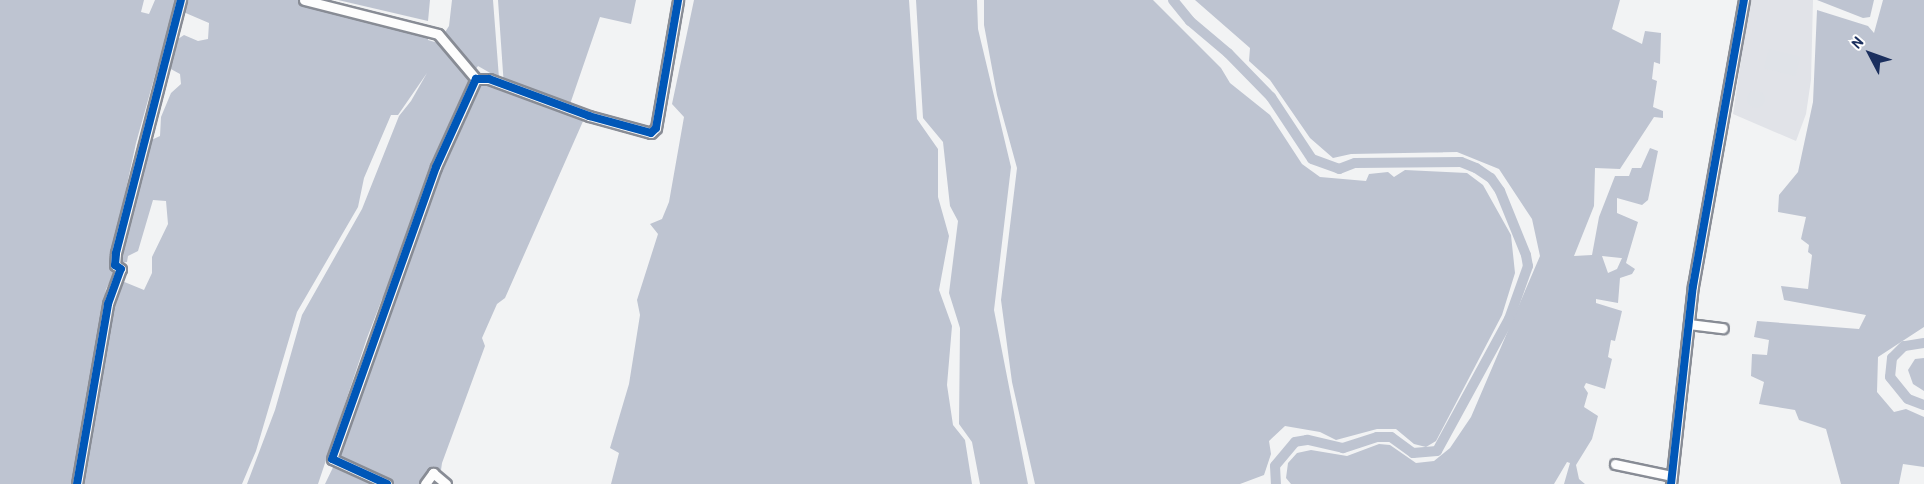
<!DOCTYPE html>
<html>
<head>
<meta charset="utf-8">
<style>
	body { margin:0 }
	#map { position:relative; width:1924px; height:484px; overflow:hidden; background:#f2f3f4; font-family:"Patrick Hand",sans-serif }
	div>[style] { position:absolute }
	.built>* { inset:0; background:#e1e3e8 }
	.green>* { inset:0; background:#e0e3e8; transform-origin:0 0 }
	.round { border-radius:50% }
	.water>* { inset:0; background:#bec4d1 }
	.river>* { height:10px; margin:-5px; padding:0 5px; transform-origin:5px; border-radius:5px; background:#bec4d1 }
	.roads { filter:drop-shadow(2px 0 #888c95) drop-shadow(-2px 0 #888c95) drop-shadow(0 2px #888c95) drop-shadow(0 -2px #888c95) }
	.minor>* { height:9px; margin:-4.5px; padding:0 4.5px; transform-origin:4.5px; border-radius:4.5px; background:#fdfdfd }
	.cycleway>* { height:8px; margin:-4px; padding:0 4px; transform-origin:4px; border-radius:4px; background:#0057b8 }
	span { translate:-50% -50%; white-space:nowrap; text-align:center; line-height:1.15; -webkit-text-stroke:6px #fff; paint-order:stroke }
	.north { position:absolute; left:1840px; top:24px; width:60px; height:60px; -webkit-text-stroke:4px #fff; paint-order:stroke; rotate:311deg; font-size:16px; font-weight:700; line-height:24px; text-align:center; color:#1b2f5e }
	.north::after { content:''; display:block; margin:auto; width:21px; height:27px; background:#1b2f5e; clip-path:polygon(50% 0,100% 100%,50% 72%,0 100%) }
</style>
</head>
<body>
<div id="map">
	<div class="built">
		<div style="clip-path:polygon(1750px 0,1813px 0,1811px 80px,1806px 114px,1796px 141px,1733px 114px)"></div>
	</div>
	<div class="green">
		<div style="left:1769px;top:49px;width:32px;height:20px;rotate:14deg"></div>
		<div class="round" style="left:1747px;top:90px;width:18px;height:18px"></div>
	</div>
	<div class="water">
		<div style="clip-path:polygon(0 0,144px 0,141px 12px,149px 14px,155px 0,176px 0,136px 143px,112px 254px,114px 274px,106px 289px,74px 484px,0 484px)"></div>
		<div style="clip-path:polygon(185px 0,312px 0,427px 28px,428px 40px,438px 43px,449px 26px,452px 0,493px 0,499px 78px,478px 66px,472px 74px,387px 296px,382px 299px,367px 338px,318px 484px,247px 484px,275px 410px,302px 315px,362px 209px,399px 116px,411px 101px,427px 73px,398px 115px,391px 115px,364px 178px,358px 207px,297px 312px,256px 451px,242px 484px,84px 484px,115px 296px,122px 281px,144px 290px,152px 273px,152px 257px,168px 224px,166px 201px,153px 200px,138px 251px,128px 256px,127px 262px,119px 263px,118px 252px,145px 143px,160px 136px,161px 117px,171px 93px,181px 84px,180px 74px,169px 68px,178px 39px,184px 35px,198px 41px,208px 39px,209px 23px,181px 11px)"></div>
		<div style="clip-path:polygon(338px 0,430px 0,428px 21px)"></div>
		<div style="clip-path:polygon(498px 0,636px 0,631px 24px,600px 17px,568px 110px,584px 119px,505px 298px,497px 304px,482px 338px,485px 346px,442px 463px,439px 484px,325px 484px,338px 457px,385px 309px,396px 299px,451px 143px,479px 84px,504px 87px)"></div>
		<div style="clip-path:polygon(694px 0,909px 0,917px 119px,938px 149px,938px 197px,949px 236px,939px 290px,952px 326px,947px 385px,953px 425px,965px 440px,972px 484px,611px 484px,619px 453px,610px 448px,629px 384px,640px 315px,637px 300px,658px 234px,650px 224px,662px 219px,669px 202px,684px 117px,672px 104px)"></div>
		<div style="clip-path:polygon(916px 0,977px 0,978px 29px,1011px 167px,994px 310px,1028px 484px,980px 484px,972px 442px,959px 424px,960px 328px,949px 293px,958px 221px,950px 206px,943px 142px,923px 118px)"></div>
		<div style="clip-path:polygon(984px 0,1153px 0,1221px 68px,1230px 83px,1270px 115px,1302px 164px,1320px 177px,1366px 181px,1369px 174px,1388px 172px,1394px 177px,1405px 170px,1467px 173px,1483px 185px,1511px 235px,1515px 273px,1502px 315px,1436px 441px,1426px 447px,1414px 444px,1396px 429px,1377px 429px,1336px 440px,1320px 432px,1285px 426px,1269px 441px,1271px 454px,1264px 475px,1240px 484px,1035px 484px,1012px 382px,1001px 300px,1017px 168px,997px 95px,984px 25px)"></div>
		<div style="clip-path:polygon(evenodd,1195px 0,1620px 0,1612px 29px,1642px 44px,1645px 31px,1661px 33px,1660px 64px,1654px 62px,1652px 79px,1657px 81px,1653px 107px,1663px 111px,1663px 118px,1654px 117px,1620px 169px,1595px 168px,1594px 206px,1574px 256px,1592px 255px,1599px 217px,1615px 176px,1629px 176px,1632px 168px,1641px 168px,1650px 148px,1658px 151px,1648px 200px,1642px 205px,1617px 198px,1617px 213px,1638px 222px,1626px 263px,1635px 269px,1632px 274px,1620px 278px,1618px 303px,1596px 299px,1596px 303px,1622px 311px,1615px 341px,1611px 340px,1608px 357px,1612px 359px,1605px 389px,1586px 383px,1584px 387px,1588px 393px,1584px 407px,1598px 416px,1592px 439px,1576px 465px,1579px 479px,1585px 484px,1564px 484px,1570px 463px,1567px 462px,1554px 484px,1291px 484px,1286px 478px,1288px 463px,1297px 453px,1311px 450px,1347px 456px,1379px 444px,1390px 445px,1416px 463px,1434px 461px,1450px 448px,1471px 417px,1540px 256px,1532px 219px,1499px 169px,1457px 152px,1351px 154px,1333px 158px,1310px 138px,1270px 80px,1249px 61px,1250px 48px,1195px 0,1602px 256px,1621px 258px,1622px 258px,1617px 269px,1608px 273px,1602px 256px)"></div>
		<div style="clip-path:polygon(1817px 0,1874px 0,1870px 17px,1863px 18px)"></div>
		<div style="clip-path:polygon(1883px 0,1924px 0,1924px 327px,1878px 357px,1877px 392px,1894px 412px,1906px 409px,1924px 417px,1924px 467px,1903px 464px,1899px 484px,1841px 484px,1826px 429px,1799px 420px,1795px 410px,1759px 404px,1764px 382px,1751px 376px,1752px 354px,1767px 355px,1769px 340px,1754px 337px,1757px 321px,1859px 329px,1866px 315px,1784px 300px,1781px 286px,1808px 289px,1812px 255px,1808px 252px,1809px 245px,1801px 239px,1806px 217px,1778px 212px,1779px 195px,1798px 172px,1813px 102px,1817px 10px,1868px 26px,1874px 33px)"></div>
		<div style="clip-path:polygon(1924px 358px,1924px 391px,1913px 384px,1908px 370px,1915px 359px)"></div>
	</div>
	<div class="river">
		<div style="left:1173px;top:0;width:27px;rotate:51deg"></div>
		<div style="left:1190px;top:21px;width:50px;rotate:40.1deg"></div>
		<div style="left:1228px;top:53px;width:62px;rotate:45.7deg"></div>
		<div style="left:1271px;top:97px;width:74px;rotate:56.5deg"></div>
		<div style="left:1312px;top:159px;width:29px;rotate:20deg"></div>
		<div style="left:1339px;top:169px;width:17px;rotate:-21deg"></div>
		<div style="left:1355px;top:163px;width:106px;rotate:-0.5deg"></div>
		<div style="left:1461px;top:162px;width:16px;rotate:22deg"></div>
		<div style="left:1476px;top:168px;width:18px;rotate:34deg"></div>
		<div style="left:1491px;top:178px;width:16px;rotate:55deg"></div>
		<div style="left:1500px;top:191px;width:69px;rotate:67.9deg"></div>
		<div style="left:1526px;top:255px;width:11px;rotate:80deg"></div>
		<div style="left:1528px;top:266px;width:56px;rotate:109.7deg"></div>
		<div style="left:1509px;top:319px;width:150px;rotate:118.6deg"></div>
		<div style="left:1437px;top:451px;width:24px;rotate:175deg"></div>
		<div style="left:1413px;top:453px;width:27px;rotate:-144deg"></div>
		<div style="left:1391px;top:437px;width:14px;rotate:180deg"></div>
		<div style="left:1377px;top:437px;width:36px;rotate:162deg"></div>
		<div style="left:1343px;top:448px;width:37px;rotate:-167deg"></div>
		<div style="left:1307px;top:440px;width:12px;rotate:171deg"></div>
		<div style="left:1295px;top:442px;width:31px;rotate:130deg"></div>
		<div style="left:1275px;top:466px;width:18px;rotate:87deg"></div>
		<div style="left:1924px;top:343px;width:20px;rotate:171deg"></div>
		<div style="left:1904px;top:346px;width:17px;rotate:135deg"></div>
		<div style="left:1892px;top:358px;width:19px;rotate:96deg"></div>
		<div style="left:1890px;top:377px;width:28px;rotate:51deg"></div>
		<div style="left:1908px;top:399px;width:17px;rotate:21deg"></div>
	</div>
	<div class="roads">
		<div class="minor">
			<div style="left:304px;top:0;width:138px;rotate:14.2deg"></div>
			<div style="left:438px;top:34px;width:59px;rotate:49.8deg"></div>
			<div style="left:476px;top:79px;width:13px"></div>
			<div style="left:489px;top:79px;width:107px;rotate:20.3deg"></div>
			<div style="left:589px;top:116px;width:64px;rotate:15.3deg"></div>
			<div style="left:651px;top:133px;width:7px;rotate:-45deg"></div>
			<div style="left:656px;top:128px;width:130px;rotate:-80.2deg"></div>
			<div style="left:1689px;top:324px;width:34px;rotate:7deg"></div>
			<div style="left:1615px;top:464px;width:58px;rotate:11.9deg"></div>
			<div style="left:77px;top:484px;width:183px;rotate:-80.2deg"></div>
			<div style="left:108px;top:304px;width:37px;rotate:-70deg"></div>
			<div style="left:121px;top:269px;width:7px;rotate:-146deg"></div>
			<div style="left:115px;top:265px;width:12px;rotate:-85deg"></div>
			<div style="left:116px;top:253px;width:261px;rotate:-75.6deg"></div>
			<div style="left:387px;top:484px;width:60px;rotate:-155.6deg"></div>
			<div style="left:332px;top:459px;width:310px;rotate:-70.4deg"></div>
			<div style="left:436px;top:167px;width:97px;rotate:-65.6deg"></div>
			<div style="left:425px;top:484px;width:14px;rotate:-54deg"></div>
			<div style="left:433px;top:473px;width:17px;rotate:40deg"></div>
			<div style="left:1671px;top:484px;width:199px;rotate:-83.7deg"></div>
			<div style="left:1693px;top:286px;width:291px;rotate:-79.9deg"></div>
		</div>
	</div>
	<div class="cycleway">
		<div style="left:77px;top:484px;width:183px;rotate:-80.2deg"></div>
		<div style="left:108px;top:304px;width:37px;rotate:-70deg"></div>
		<div style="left:121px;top:269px;width:7px;rotate:-146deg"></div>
		<div style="left:115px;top:265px;width:12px;rotate:-85deg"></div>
		<div style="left:116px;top:253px;width:261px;rotate:-75.6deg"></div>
		<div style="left:387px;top:484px;width:60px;rotate:-155.6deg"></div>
		<div style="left:332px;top:459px;width:310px;rotate:-70.4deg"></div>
		<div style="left:436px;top:167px;width:97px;rotate:-65.6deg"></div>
		<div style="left:476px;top:79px;width:13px"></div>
		<div style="left:489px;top:79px;width:107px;rotate:20.3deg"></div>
		<div style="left:589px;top:116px;width:64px;rotate:15.3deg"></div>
		<div style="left:651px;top:133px;width:7px;rotate:-45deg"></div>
		<div style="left:656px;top:128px;width:130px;rotate:-80.2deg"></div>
		<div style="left:1671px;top:484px;width:199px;rotate:-83.7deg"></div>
		<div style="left:1693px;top:286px;width:291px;rotate:-79.9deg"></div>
	</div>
	<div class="north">N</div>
</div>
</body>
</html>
